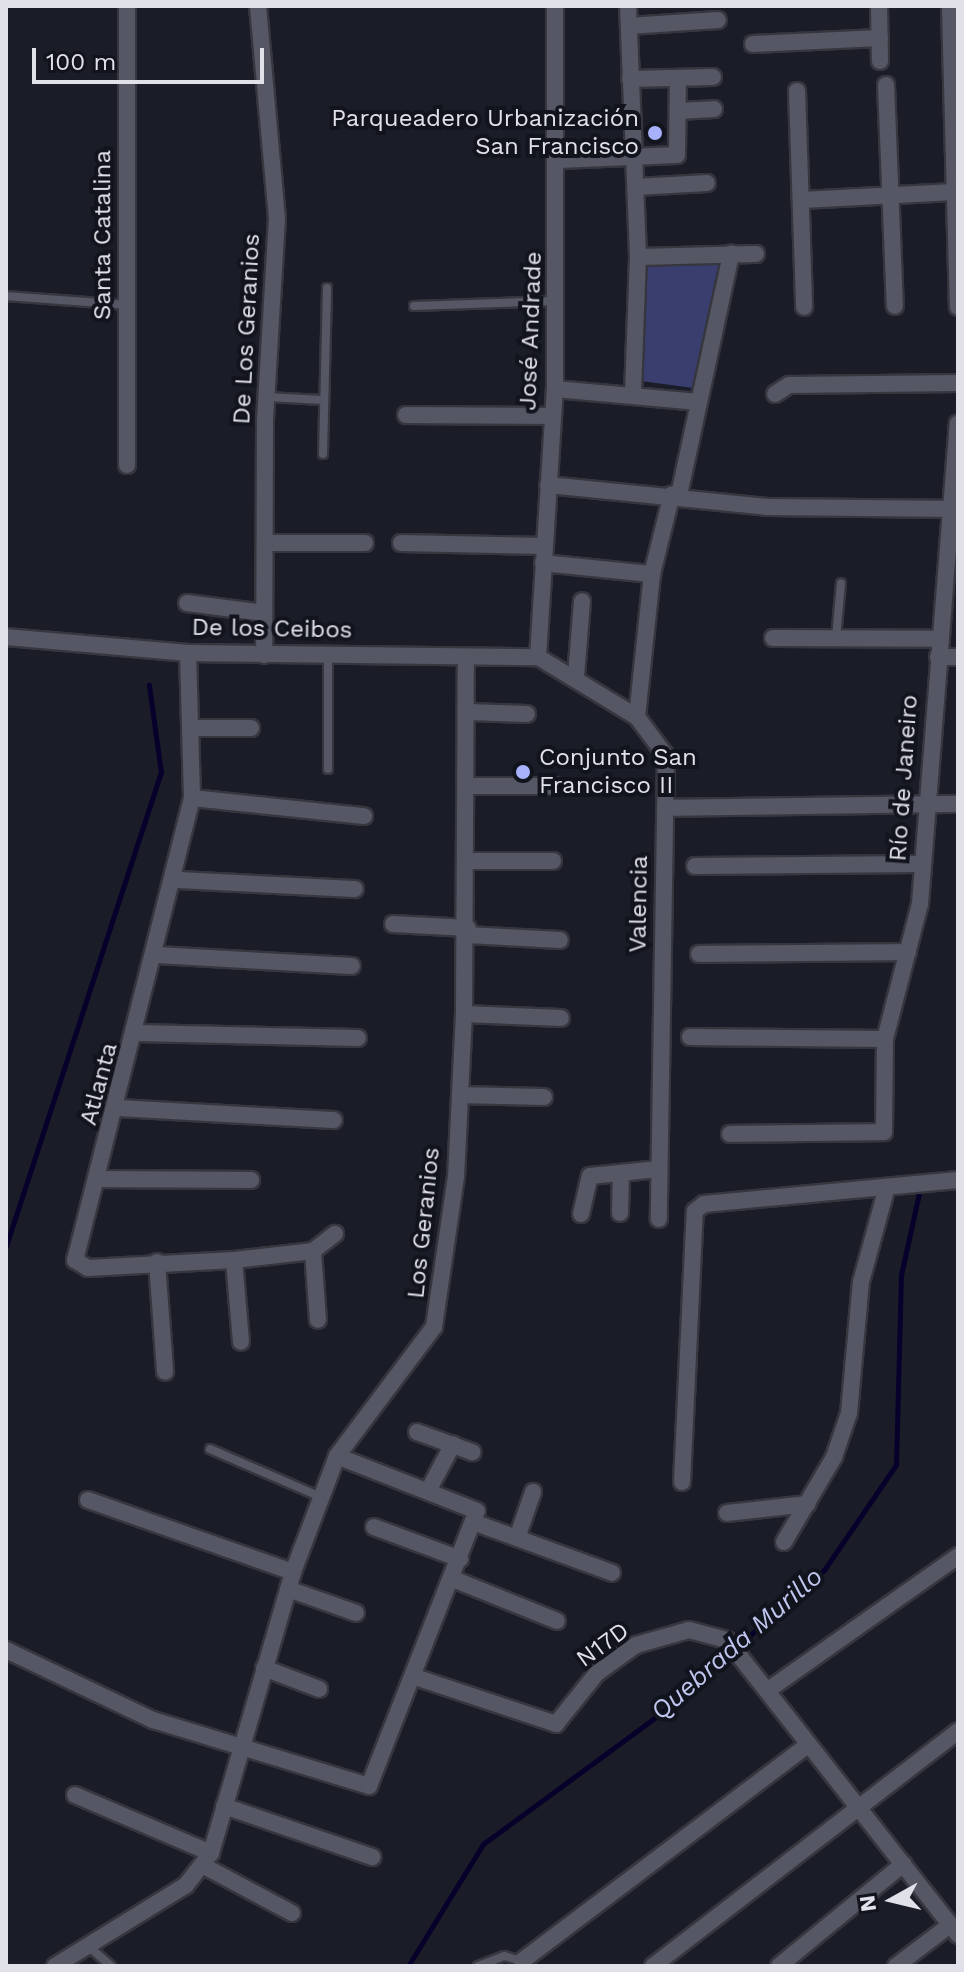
<!DOCTYPE html>
<html>
<head>
<meta charset="utf-8">
<style>
	body { margin:0 }
	#map { position:relative; width:964px; height:1972px; overflow:hidden; background:#1a1c27; font-family:"Work Sans",sans-serif }
	div>[style] { position:absolute }
	.green>* { inset:0; background:#393e6e }
	.stream>* { height:5px; margin:-2.5px; padding:0 2.5px; transform-origin:2.5px; border-radius:2.5px; background:#06002b }
	.roads { filter:drop-shadow(2px 0 #36363f) drop-shadow(-2px 0 #36363f) drop-shadow(0 2px #36363f) drop-shadow(0 -2px #36363f) }
	.lane>* { height:8px; margin:-4px; padding:0 4px; transform-origin:4px; border-radius:4px; background:#555764 }
	.street>* { height:16px; margin:-8px; padding:0 8px; transform-origin:8px; border-radius:8px; background:#555764 }
	.dots>* { width:22px; height:22px; translate:-50% -50%; box-sizing:border-box; border:4px solid #11131d; border-radius:50% }
	span { translate:-50% -50%; white-space:nowrap; text-align:center; line-height:1.15; -webkit-text-stroke:8px #11131d; paint-order:stroke }
	.poi-label { font-size:24px; color:#e0e1e9 }
	.right { translate:-100% -50%; text-align:right }
	.left { translate:0 -50%; text-align:left }
	.street-label { font-size:24px; color:#e0e1e9 }
	.water-label { font-size:26px; color:#bfc5ed; font-style:italic }
	.frame { position:absolute; inset:0; border:8px solid #e0e1e9; pointer-events:none }
	.north { position:absolute; left:852px; top:1860px; width:80px; height:80px; -webkit-text-stroke:6px #11131d; paint-order:stroke; rotate:262deg; font-size:22px; font-weight:700; line-height:32px; text-align:center; color:#e0e1e9 }
	.north::after { content:''; display:block; margin:auto; width:28px; height:36px; background:#e0e1e9; clip-path:polygon(50% 0,100% 100%,50% 72%,0 100%) }
	.scale { position:absolute; left:32px; top:48px; width:232px; height:36px; box-sizing:border-box; border:4px solid #e0e1e9; border-top:0; padding-left:10px; font-size:24px; line-height:28px; white-space:nowrap; color:#e0e1e9; -webkit-text-stroke:6px #11131d; paint-order:stroke }
</style>
</head>
<body>
<div id="map">
	<div class="green">
		<div style="clip-path:polygon(731px 254px,701px 389px,633px 380px,638px 257px)"></div>
	</div>
	<div class="stream">
		<div style="left:6px;top:1246px;width:498px;rotate:-71.9deg"></div>
		<div style="left:161px;top:773px;width:89px;rotate:-97.8deg"></div>
		<div style="left:408px;top:1966px;width:143px;rotate:-58.4deg"></div>
		<div style="left:483px;top:1844px;width:225px;rotate:-36.3deg"></div>
		<div style="left:664px;top:1711px;width:213px;rotate:-41.4deg"></div>
		<div style="left:824px;top:1570px;width:127px;rotate:-55.6deg"></div>
		<div style="left:896px;top:1465px;width:190px;rotate:-88.5deg"></div>
		<div style="left:901px;top:1275px;width:84px;rotate:-77.6deg"></div>
	</div>
	<div class="roads">
		<div class="lane">
			<div style="left:6px;top:296px;width:122px;rotate:4.2deg"></div>
			<div style="left:414px;top:306px;width:142px;rotate:-2deg"></div>
			<div style="left:267px;top:397px;width:56px;rotate:3.1deg"></div>
			<div style="left:323px;top:454px;width:166px;rotate:-88.6deg"></div>
			<div style="left:836px;top:638px;width:55px;rotate:-84.8deg"></div>
			<div style="left:328px;top:769px;width:115px;rotate:-90deg"></div>
			<div style="left:210px;top:1449px;width:121px;rotate:23.4deg"></div>
			<div style="left:88px;top:1946px;width:30px;rotate:41deg"></div>
			<div style="left:478px;top:1966px;width:28px;rotate:-21deg"></div>
			<div style="left:504px;top:1956px;width:19px;rotate:16deg"></div>
		</div>
		<div class="street">
			<div style="left:258px;top:6px;width:213px;rotate:84.9deg"></div>
			<div style="left:277px;top:218px;width:204px;rotate:93.4deg"></div>
			<div style="left:265px;top:422px;width:233px;rotate:90.2deg"></div>
			<div style="left:628px;top:6px;width:251px;rotate:87.7deg"></div>
			<div style="left:638px;top:257px;width:139px;rotate:92.1deg"></div>
			<div style="left:879px;top:6px;width:55px;rotate:89deg"></div>
			<div style="left:950px;top:6px;width:301px;rotate:88.5deg"></div>
			<div style="left:629px;top:26px;width:89px;rotate:-3.9deg"></div>
			<div style="left:753px;top:44px;width:127px;rotate:-2.7deg"></div>
			<div style="left:630px;top:79px;width:83px;rotate:-1.4deg"></div>
			<div style="left:886px;top:85px;width:221px;rotate:87.7deg"></div>
			<div style="left:797px;top:91px;width:216px;rotate:88.1deg"></div>
			<div style="left:678px;top:111px;width:36px;rotate:-3deg"></div>
			<div style="left:559px;top:160px;width:118px;rotate:-2.4deg"></div>
			<div style="left:677px;top:155px;width:77px;rotate:-89.3deg"></div>
			<div style="left:636px;top:187px;width:71px;rotate:-3.2deg"></div>
			<div style="left:801px;top:200px;width:154px;rotate:-3deg"></div>
			<div style="left:638px;top:257px;width:118px;rotate:-1.5deg"></div>
			<div style="left:555px;top:389px;width:144px;rotate:5.2deg"></div>
			<div style="left:775px;top:394px;width:17px;rotate:-33deg"></div>
			<div style="left:789px;top:385px;width:169px;rotate:-0.7deg"></div>
			<div style="left:406px;top:415px;width:146px;rotate:0.4deg"></div>
			<div style="left:127px;top:465px;width:459px;rotate:-90deg"></div>
			<div style="left:548px;top:485px;width:220px;rotate:5.7deg"></div>
			<div style="left:767px;top:507px;width:191px;rotate:0.6deg"></div>
			<div style="left:679px;top:495px;width:247px;rotate:-77.8deg"></div>
			<div style="left:266px;top:543px;width:99px"></div>
			<div style="left:401px;top:543px;width:143px;rotate:1.2deg"></div>
			<div style="left:543px;top:563px;width:110px;rotate:5.8deg"></div>
			<div style="left:187px;top:603px;width:78px;rotate:7.4deg"></div>
			<div style="left:6px;top:637px;width:183px;rotate:5deg"></div>
			<div style="left:188px;top:653px;width:350px;rotate:0.7deg"></div>
			<div style="left:538px;top:657px;width:116px;rotate:31.2deg"></div>
			<div style="left:637px;top:717px;width:49px;rotate:53.4deg"></div>
			<div style="left:666px;top:756px;width:463px;rotate:90.9deg"></div>
			<div style="left:773px;top:638px;width:167px;rotate:0.3deg"></div>
			<div style="left:188px;top:653px;width:145px;rotate:88.4deg"></div>
			<div style="left:192px;top:798px;width:477px;rotate:104.2deg"></div>
			<div style="left:75px;top:1260px;width:15px;rotate:32deg"></div>
			<div style="left:88px;top:1268px;width:146px;rotate:-3.1deg"></div>
			<div style="left:234px;top:1260px;width:80px;rotate:-6.5deg"></div>
			<div style="left:313px;top:1251px;width:28px;rotate:-38deg"></div>
			<div style="left:538px;top:657px;width:269px;rotate:-86.4deg"></div>
			<div style="left:555px;top:389px;width:383px;rotate:-90deg"></div>
			<div style="left:938px;top:657px;width:20px"></div>
			<div style="left:576px;top:676px;width:75px;rotate:-85.4deg"></div>
			<div style="left:468px;top:712px;width:59px;rotate:1.9deg"></div>
			<div style="left:637px;top:717px;width:144px;rotate:-84deg"></div>
			<div style="left:652px;top:574px;width:82px;rotate:-76deg"></div>
			<div style="left:190px;top:728px;width:61px"></div>
			<div style="left:469px;top:786px;width:86px"></div>
			<div style="left:192px;top:798px;width:173px;rotate:6deg"></div>
			<div style="left:665px;top:808px;width:293px;rotate:-0.8deg"></div>
			<div style="left:470px;top:861px;width:83px"></div>
			<div style="left:695px;top:866px;width:227px;rotate:-0.5deg"></div>
			<div style="left:177px;top:880px;width:178px;rotate:2.9deg"></div>
			<div style="left:393px;top:924px;width:75px;rotate:3.1deg"></div>
			<div style="left:467px;top:935px;width:93px;rotate:3.1deg"></div>
			<div style="left:699px;top:954px;width:209px;rotate:-0.5deg"></div>
			<div style="left:156px;top:955px;width:196px;rotate:3.2deg"></div>
			<div style="left:464px;top:1014px;width:97px;rotate:2.4deg"></div>
			<div style="left:138px;top:1033px;width:220px;rotate:1.3deg"></div>
			<div style="left:690px;top:1037px;width:195px;rotate:0.6deg"></div>
			<div style="left:460px;top:1095px;width:84px;rotate:1.4deg"></div>
			<div style="left:117px;top:1108px;width:217px;rotate:3.2deg"></div>
			<div style="left:730px;top:1134px;width:154px;rotate:-0.7deg"></div>
			<div style="left:884px;top:1132px;width:93px;rotate:-89.4deg"></div>
			<div style="left:885px;top:1039px;width:139px;rotate:-75.5deg"></div>
			<div style="left:920px;top:904px;width:482px;rotate:-85.5deg"></div>
			<div style="left:99px;top:1179px;width:152px;rotate:0.4deg"></div>
			<div style="left:620px;top:1213px;width:40px;rotate:-88.6deg"></div>
			<div style="left:581px;top:1214px;width:39px;rotate:-77deg"></div>
			<div style="left:590px;top:1176px;width:69px;rotate:-5.8deg"></div>
			<div style="left:313px;top:1251px;width:69px;rotate:85.9deg"></div>
			<div style="left:234px;top:1260px;width:82px;rotate:85.1deg"></div>
			<div style="left:157px;top:1262px;width:110px;rotate:85.8deg"></div>
			<div style="left:417px;top:1432px;width:59px;rotate:20deg"></div>
			<div style="left:682px;top:1482px;width:271px;rotate:-87.3deg"></div>
			<div style="left:695px;top:1211px;width:11px;rotate:-38deg"></div>
			<div style="left:704px;top:1204px;width:255px;rotate:-5.4deg"></div>
			<div style="left:428px;top:1491px;width:53px;rotate:-62deg"></div>
			<div style="left:88px;top:1500px;width:217px;rotate:19.4deg"></div>
			<div style="left:727px;top:1513px;width:81px;rotate:-6.4deg"></div>
			<div style="left:473px;top:1522px;width:148px;rotate:20.1deg"></div>
			<div style="left:374px;top:1527px;width:92px;rotate:20.4deg"></div>
			<div style="left:517px;top:1538px;width:49px;rotate:-70.8deg"></div>
			<div style="left:784px;top:1542px;width:99px;rotate:-59.5deg"></div>
			<div style="left:834px;top:1457px;width:46px;rotate:-71.2deg"></div>
			<div style="left:849px;top:1413px;width:132px;rotate:-84.8deg"></div>
			<div style="left:861px;top:1282px;width:98px;rotate:-74.7deg"></div>
			<div style="left:453px;top:1579px;width:112px;rotate:22deg"></div>
			<div style="left:288px;top:1589px;width:72px;rotate:19.4deg"></div>
			<div style="left:6px;top:1650px;width:163px;rotate:25.5deg"></div>
			<div style="left:153px;top:1720px;width:226px;rotate:17deg"></div>
			<div style="left:369px;top:1786px;width:295px;rotate:-68.6deg"></div>
			<div style="left:477px;top:1511px;width:150px;rotate:-158.6deg"></div>
			<div style="left:264px;top:1668px;width:59px;rotate:20.9deg"></div>
			<div style="left:415px;top:1677px;width:149px;rotate:18.4deg"></div>
			<div style="left:556px;top:1724px;width:65px;rotate:-51.2deg"></div>
			<div style="left:597px;top:1673px;width:48px;rotate:-35.7deg"></div>
			<div style="left:636px;top:1645px;width:55px;rotate:-15.8deg"></div>
			<div style="left:689px;top:1630px;width:39px;rotate:15deg"></div>
			<div style="left:727px;top:1640px;width:375px;rotate:51.9deg"></div>
			<div style="left:771px;top:1688px;width:229px;rotate:-35.2deg"></div>
			<div style="left:75px;top:1795px;width:148px;rotate:23.1deg"></div>
			<div style="left:224px;top:1806px;width:157px;rotate:19deg"></div>
			<div style="left:202px;top:1865px;width:102px;rotate:28.1deg"></div>
			<div style="left:522px;top:1961px;width:358px;rotate:-37.1deg"></div>
			<div style="left:55px;top:1966px;width:154px;rotate:-31.7deg"></div>
			<div style="left:186px;top:1885px;width:41px;rotate:-52deg"></div>
			<div style="left:211px;top:1853px;width:293px;rotate:-73.7deg"></div>
			<div style="left:293px;top:1572px;width:124px;rotate:-69.2deg"></div>
			<div style="left:337px;top:1456px;width:161px;rotate:-53.1deg"></div>
			<div style="left:434px;top:1327px;width:152px;rotate:-81.7deg"></div>
			<div style="left:456px;top:1177px;width:163px;rotate:-87.2deg"></div>
			<div style="left:464px;top:1014px;width:355px;rotate:-89.7deg"></div>
			<div style="left:653px;top:1966px;width:385px;rotate:-37.6deg"></div>
			<div style="left:779px;top:1966px;width:161px;rotate:-39.4deg"></div>
			<div style="left:896px;top:1966px;width:68px;rotate:-37.2deg"></div>
		</div>
	</div>
	<div class="dots">
		<div style="left:655px;top:133px;background:#a7b1fc"></div>
		<div style="left:523px;top:772px;background:#a7b1fc"></div>
	</div>
	<div class="poi-label">
		<span class="right" style="left:639px;top:133px">Parqueadero Urbanización<br>San Francisco</span>
		<span class="left" style="left:539px;top:772px">Conjunto San<br>Francisco II</span>
	</div>
	<div class="street-label">
		<span style="left:103px;top:235px;rotate:-90deg">Santa Catalina</span>
		<span style="left:247px;top:329px;rotate:-87deg">De Los Geranios</span>
		<span style="left:531px;top:331px;rotate:-88deg">José Andrade</span>
		<span style="left:272px;top:629px;rotate:1deg">De los Ceibos</span>
		<span style="left:904px;top:778px;rotate:-86deg">Río de Janeiro</span>
		<span style="left:639px;top:904px;rotate:-89deg">Valencia</span>
		<span style="left:99px;top:1084px;rotate:-75deg">Atlanta</span>
		<span style="left:424px;top:1223px;rotate:-84deg">Los Geranios</span>
		<span style="left:603px;top:1645px;rotate:-36deg">N17D</span>
	</div>
	<div class="water-label">
		<span style="left:737px;top:1644px;rotate:-41deg">Quebrada Murillo</span>
	</div>
	<div class="frame"></div>
	<div class="north">N</div>
	<div class="scale">100 m</div>
</div>
</body>
</html>
